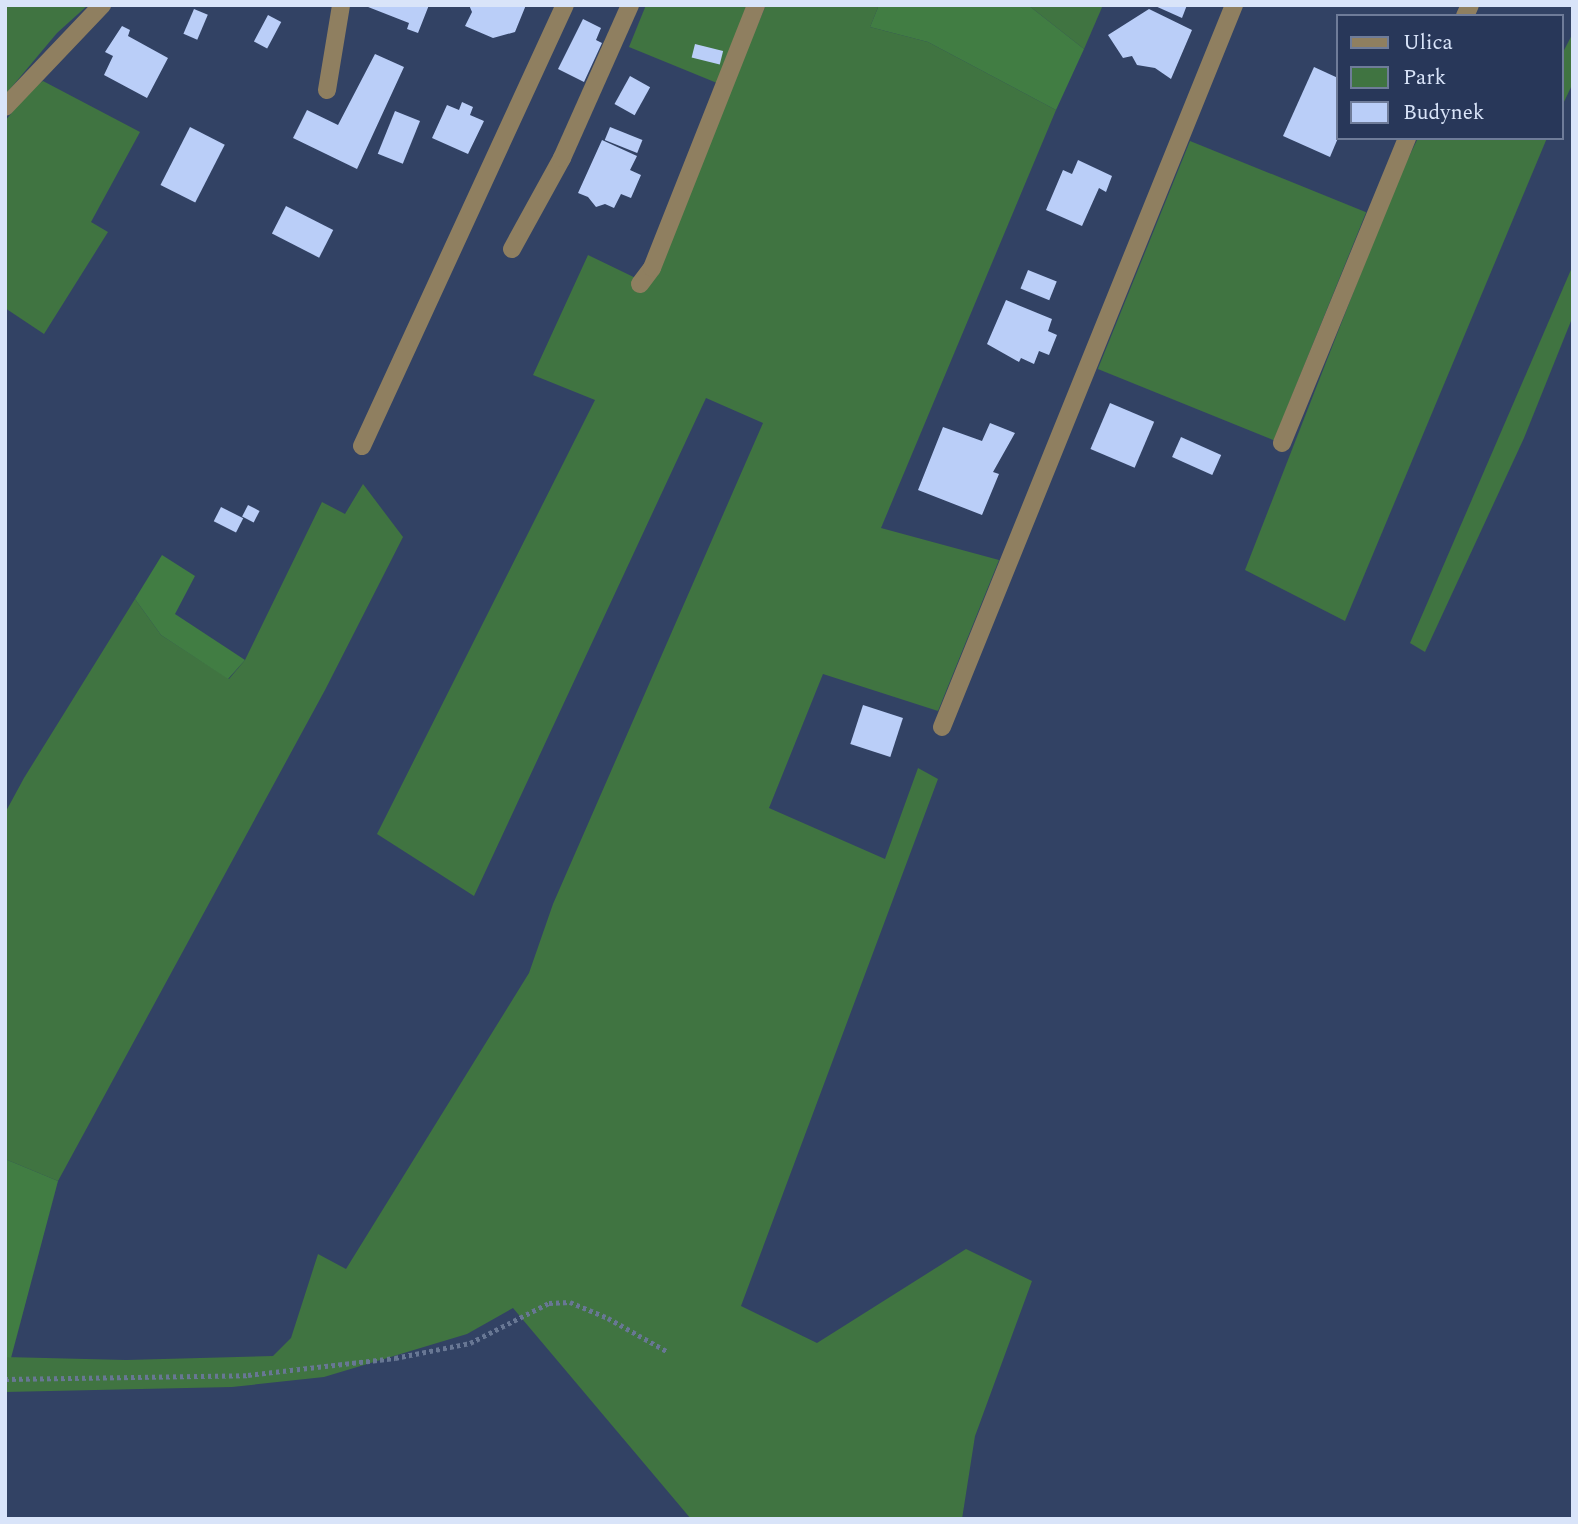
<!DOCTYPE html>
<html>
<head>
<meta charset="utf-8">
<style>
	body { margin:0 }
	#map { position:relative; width:1578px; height:1524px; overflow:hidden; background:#324264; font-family:Spectral,serif }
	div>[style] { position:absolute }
	.green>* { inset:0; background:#407441; transform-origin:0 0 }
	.forest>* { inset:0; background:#417d43 }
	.building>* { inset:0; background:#bacef8; transform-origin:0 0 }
	.path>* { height:4.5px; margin-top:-2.25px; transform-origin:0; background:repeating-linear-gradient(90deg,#687794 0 3.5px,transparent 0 7px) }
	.minor>* { height:18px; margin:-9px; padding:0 9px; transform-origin:9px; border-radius:9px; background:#8f7f60 }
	span { translate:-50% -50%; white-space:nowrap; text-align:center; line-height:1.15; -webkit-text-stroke:7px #283759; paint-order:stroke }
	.frame { position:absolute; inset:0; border:7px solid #d9e4f9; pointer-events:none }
	.legend { position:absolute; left:1336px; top:14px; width:228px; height:126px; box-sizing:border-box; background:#283759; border:2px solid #6f7c99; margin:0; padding:9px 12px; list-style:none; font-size:21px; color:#d9e4f9 }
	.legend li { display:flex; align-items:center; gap:14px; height:35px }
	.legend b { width:35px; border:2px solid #6f7c99 }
</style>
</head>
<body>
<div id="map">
	<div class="green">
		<div style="clip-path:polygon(5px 5px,88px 5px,57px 33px,5px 95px)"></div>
		<div style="clip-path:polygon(646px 5px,747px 5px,717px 83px,629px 47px)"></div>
		<div style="clip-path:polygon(766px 5px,879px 5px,870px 27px,928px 42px,1056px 110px,881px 528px,999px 560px,938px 711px,823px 674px,769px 808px,885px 859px,918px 768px,938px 779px,741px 1306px,817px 1343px,966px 1249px,1032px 1281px,975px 1436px,962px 1519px,691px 1519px,513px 1308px,467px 1334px,324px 1377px,232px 1387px,5px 1392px,5px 1357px,126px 1360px,273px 1356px,291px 1338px,318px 1254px,346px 1269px,529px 973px,553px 904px,763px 423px,706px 398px,474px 896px,377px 834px,595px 400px,533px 375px,588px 255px,646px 283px)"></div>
		<div style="clip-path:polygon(1028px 5px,1103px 5px,1084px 49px)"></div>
		<div style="clip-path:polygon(1573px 33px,1573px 83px,1562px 106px,1562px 54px)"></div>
		<div style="clip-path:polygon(43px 81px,140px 132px,91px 222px,108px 232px,44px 334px,5px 308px,5px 121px,31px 89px)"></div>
		<div style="clip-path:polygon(1418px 138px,1547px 138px,1345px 621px,1245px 570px,1396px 183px)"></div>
		<div style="left:1190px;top:141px;width:190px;height:246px;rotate:22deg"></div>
		<div style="clip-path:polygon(1573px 265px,1573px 316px,1524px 438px,1425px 652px,1410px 643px)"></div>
		<div style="clip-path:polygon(363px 484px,403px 537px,325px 690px,58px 1181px,5px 1159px,5px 813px,24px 778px,135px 599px,161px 635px,229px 679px,245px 660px,322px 502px,345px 514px)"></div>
	</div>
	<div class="forest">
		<div style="clip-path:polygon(879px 5px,1028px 5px,1084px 49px,1056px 110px,928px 42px,870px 27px)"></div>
		<div style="clip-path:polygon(162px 555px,195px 576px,175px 614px,245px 660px,228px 679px,161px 635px,135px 599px)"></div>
		<div style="clip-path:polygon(5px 1159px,58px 1181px,11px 1358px,5px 1357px)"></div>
	</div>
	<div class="building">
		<div style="clip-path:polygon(363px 5px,429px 5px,418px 33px,407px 29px,409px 23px)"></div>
		<div style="clip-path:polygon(469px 5px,526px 5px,515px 32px,493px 38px,465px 26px,472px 12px)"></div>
		<div style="clip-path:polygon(1153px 5px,1187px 5px,1182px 18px)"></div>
		<div style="left:194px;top:9px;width:15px;height:27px;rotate:23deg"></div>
		<div style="clip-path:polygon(1149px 9px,1192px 30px,1171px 79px,1155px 68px,1137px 65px,1132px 56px,1123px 58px,1108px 35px)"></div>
		<div style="left:268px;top:15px;width:15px;height:30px;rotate:28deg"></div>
		<div style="clip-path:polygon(583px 19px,601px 28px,596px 40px,602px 43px,584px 82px,558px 69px)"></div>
		<div style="clip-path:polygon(122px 26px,130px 30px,128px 36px,168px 58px,147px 98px,104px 75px,113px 56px,105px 52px)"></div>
		<div style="left:695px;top:44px;width:29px;height:14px;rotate:14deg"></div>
		<div style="clip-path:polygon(375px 54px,404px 67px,357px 169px,293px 138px,307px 110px,338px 125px)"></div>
		<div style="clip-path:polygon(1314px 67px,1338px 78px,1338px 138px,1330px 157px,1283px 136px)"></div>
		<div style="left:630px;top:76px;width:23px;height:32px;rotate:29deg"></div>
		<div style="clip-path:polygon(462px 102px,473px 107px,470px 115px,484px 121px,468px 154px,432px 138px,447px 105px,459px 110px)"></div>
		<div style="left:395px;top:111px;width:27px;height:46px;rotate:22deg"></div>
		<div style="left:190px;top:127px;width:39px;height:65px;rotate:27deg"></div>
		<div style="left:610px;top:127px;width:35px;height:14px;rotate:22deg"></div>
		<div style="clip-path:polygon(602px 140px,637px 156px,630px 170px,641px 175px,631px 198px,621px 194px,614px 208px,605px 204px,596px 207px,588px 197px,578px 193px)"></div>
		<div style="clip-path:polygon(1078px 160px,1112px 176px,1106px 192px,1099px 188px,1082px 226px,1046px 210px,1063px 170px,1072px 174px)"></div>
		<div style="left:286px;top:206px;width:53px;height:31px;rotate:27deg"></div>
		<div style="left:1028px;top:270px;width:31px;height:20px;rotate:22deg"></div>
		<div style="clip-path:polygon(1006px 300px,1052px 319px,1048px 331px,1057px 335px,1049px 355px,1039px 351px,1034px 364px,1021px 358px,1019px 362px,987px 344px)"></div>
		<div style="left:1110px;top:403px;width:48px;height:50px;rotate:23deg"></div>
		<div style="clip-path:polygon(990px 423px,1015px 433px,993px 472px,999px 474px,982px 515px,918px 490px,943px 427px,982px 441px)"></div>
		<div style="left:1181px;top:437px;width:44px;height:22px;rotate:24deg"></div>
		<div style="left:248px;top:505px;width:13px;height:13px;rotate:27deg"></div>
		<div style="left:221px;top:507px;width:25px;height:16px;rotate:27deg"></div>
		<div style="left:863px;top:705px;width:42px;height:41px;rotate:18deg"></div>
	</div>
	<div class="path">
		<div style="left:5px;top:1379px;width:243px;rotate:-0.9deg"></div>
		<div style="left:248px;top:1375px;width:148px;rotate:-6.6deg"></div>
		<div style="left:395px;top:1358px;width:76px;rotate:-11.3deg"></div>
		<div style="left:470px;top:1343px;width:89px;rotate:-26.9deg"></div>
		<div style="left:549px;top:1303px;width:21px;rotate:-3deg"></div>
		<div style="left:570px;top:1302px;width:41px;rotate:22.8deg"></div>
		<div style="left:608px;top:1318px;width:69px;rotate:29.5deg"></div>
	</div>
	<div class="minor">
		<div style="left:1465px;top:16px;width:12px;rotate:-66deg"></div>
		<div style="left:327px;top:90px;width:86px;rotate:-80.6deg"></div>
		<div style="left:5px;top:107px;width:141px;rotate:-46.4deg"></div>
		<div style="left:512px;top:249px;width:104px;rotate:-61.2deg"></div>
		<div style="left:562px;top:158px;width:167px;rotate:-66deg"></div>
		<div style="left:640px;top:284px;width:20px;rotate:-53deg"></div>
		<div style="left:652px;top:268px;width:283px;rotate:-68.4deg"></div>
		<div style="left:1282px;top:443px;width:330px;rotate:-67.7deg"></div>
		<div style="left:362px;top:446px;width:485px;rotate:-65.3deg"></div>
		<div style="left:942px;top:727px;width:779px;rotate:-67.98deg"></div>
	</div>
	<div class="frame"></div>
	<ul class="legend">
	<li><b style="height:9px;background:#8f7f60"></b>Ulica</li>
	<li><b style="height:19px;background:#407441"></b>Park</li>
	<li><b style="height:19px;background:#bacef8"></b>Budynek</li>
	</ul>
</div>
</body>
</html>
